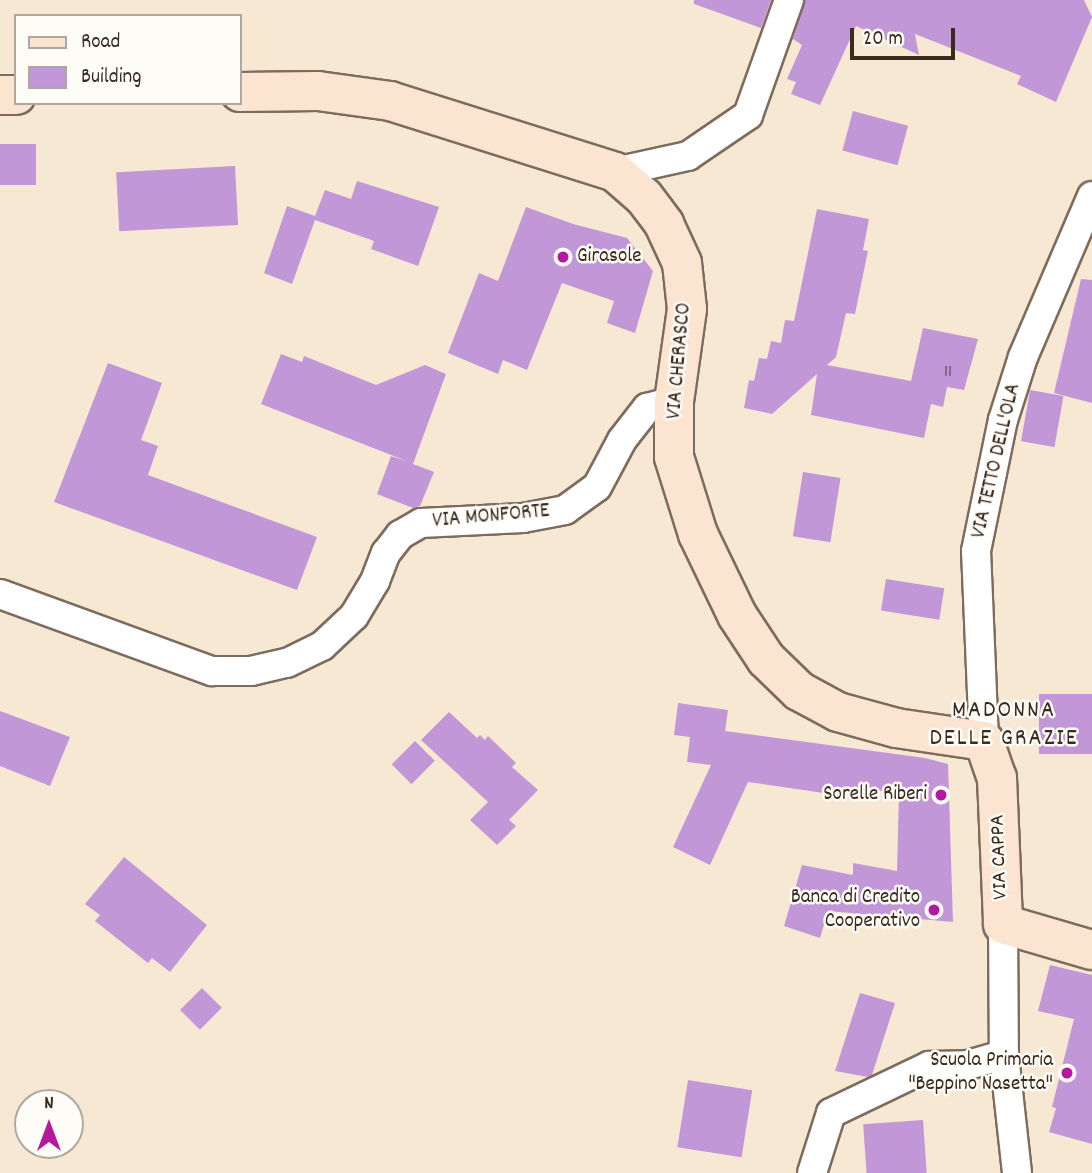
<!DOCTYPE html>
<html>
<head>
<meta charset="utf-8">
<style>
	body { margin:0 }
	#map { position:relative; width:1092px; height:1173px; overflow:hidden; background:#f7e8d4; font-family:Dekko,sans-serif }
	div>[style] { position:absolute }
	.building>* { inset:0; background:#c297d7; transform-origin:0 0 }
	.roads { filter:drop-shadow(2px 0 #7d6c5e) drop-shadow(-2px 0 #7d6c5e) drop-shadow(0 2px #7d6c5e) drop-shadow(0 -2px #7d6c5e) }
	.street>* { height:28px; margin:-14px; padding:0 14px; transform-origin:14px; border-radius:14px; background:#fff }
	.secondary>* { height:38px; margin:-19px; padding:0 19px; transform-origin:19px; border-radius:19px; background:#fce5d0 }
	.dots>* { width:19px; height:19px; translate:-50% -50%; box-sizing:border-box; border:4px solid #fdfcf7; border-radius:50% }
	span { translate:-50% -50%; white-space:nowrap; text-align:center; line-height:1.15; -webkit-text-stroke:5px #fdfcf7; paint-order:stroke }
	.number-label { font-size:18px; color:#5d454c }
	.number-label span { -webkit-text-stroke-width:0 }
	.poi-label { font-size:21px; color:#3b2a1e }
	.left { translate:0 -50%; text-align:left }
	.right { translate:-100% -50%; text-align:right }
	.street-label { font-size:21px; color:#3b2a1e }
	.quarter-label { font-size:24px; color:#3b2a1e; letter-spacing:2px }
	.legend { position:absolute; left:14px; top:14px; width:228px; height:91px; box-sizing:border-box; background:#fdfcf7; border:2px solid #afa8a0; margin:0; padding:9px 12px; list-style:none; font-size:21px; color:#3b2a1e }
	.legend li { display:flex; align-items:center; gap:14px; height:35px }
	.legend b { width:35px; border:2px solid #afa8a0 }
	.north { position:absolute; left:14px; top:1089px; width:70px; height:70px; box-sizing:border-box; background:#fdfcf7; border:2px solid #afa8a0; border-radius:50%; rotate:0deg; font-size:19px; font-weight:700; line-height:28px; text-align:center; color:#3b2a1e }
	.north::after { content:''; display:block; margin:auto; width:24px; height:32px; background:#b5179e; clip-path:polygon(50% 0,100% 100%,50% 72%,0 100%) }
	.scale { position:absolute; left:850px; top:28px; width:105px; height:32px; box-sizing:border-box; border:4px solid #3b2a1e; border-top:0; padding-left:9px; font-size:21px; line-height:24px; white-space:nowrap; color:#3b2a1e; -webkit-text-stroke:5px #fdfcf7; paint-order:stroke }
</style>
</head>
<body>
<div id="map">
	<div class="building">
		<div style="clip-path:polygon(694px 0,771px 0,761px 28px,694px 4px)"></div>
		<div style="clip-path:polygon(805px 0,1084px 0,1092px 17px,1056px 102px,1017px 84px,1021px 76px,915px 34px,919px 55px,856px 26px,820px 105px,791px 94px,796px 82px,787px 79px,802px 45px,793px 39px)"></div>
		<div style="left:853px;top:111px;width:57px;height:41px;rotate:15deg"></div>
		<div style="left:0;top:144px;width:36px;height:41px"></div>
		<div style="left:235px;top:166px;width:59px;height:119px;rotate:87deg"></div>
		<div style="clip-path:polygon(357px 181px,439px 207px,418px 266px,371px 249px,374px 241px,315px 220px,292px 284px,264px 273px,287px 206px,315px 216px,325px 190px,351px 199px)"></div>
		<div style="clip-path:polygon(526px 207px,573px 224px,627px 238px,653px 271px,635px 333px,607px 323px,614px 301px,562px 283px,527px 370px,503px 360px,498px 374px,448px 353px,479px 273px,498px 281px)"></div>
		<div style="clip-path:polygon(817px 209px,869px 219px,863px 250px,868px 251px,855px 314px,846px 313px,836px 357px,827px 365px,911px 381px,923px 328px,978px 339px,964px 390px,947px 387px,943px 407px,931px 404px,924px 438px,811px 415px,817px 374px,772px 414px,744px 408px,749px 380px,754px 381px,759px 358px,767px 359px,771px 341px,781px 343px,785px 320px,794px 321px)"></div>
		<div style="clip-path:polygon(1081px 279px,1092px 280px,1092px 403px,1054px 393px)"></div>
		<div style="clip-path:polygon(281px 354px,302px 362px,304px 356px,376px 385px,425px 365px,446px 374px,413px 464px,434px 472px,420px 506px,413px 508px,377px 494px,391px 456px,409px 462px,261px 404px)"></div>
		<div style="clip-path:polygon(108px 363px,162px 383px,141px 440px,158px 446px,148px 475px,317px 537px,297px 590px,54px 502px)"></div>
		<div style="left:1030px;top:390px;width:34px;height:52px;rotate:10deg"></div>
		<div style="left:803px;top:472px;width:38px;height:65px;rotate:9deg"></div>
		<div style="left:886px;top:579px;width:59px;height:32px;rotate:9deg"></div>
		<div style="left:1092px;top:694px;width:60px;height:53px;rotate:90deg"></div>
		<div style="clip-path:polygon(678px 703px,728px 710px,725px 731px,925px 758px,948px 764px,953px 922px,828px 911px,820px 938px,784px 926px,802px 865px,853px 875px,853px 863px,897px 871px,899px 792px,844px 788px,844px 796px,748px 782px,710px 865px,673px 847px,711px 765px,687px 762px,690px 737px,674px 735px)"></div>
		<div style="clip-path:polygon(0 711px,70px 737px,50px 786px,0 766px)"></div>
		<div style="clip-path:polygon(449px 712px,477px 738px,480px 735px,485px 740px,488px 736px,516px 763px,512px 767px,538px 790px,509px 820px,516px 826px,497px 845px,470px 820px,488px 802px,421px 740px)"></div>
		<div style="left:415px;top:741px;width:28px;height:33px;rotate:45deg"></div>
		<div style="clip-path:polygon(124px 857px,207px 925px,170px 972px,152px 958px,148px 963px,95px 921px,100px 915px,85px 904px)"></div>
		<div style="clip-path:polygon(1050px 965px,1092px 975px,1092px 1144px,1049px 1132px,1056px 1108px,1052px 1107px,1074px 1019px,1038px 1011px)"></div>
		<div style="left:202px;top:988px;width:28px;height:31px;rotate:45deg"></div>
		<div style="clip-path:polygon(860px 993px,895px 1003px,872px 1075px,868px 1077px,835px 1071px)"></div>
		<div style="left:688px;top:1080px;width:65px;height:68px;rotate:9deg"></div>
		<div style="left:923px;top:1120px;width:53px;height:60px;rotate:86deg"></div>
	</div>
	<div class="roads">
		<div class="street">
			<div style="left:615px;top:172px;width:75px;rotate:-12.4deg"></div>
			<div style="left:688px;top:156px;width:73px;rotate:-34.3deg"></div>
			<div style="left:748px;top:115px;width:122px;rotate:-70.4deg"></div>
			<div style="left:0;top:594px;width:226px;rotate:20deg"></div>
			<div style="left:212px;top:671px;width:39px"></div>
			<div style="left:251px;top:671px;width:37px;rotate:-13deg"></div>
			<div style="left:287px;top:663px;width:39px;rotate:-26deg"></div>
			<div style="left:322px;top:646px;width:44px;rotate:-43.2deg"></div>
			<div style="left:354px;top:616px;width:41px;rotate:-59deg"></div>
			<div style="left:375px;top:581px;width:30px;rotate:-69deg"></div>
			<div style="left:386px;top:553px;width:23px;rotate:-52deg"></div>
			<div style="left:400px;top:535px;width:24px;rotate:-30deg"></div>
			<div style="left:421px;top:523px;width:102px;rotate:-2.8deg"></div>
			<div style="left:523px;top:518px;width:43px;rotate:-10.8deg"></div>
			<div style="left:565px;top:510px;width:39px;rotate:-36deg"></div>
			<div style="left:597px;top:487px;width:53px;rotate:-62deg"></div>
			<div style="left:622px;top:440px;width:41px;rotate:-52deg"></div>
			<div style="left:647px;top:408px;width:28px;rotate:-15deg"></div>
			<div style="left:984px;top:741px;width:190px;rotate:-92.4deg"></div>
			<div style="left:976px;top:551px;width:134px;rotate:-78.4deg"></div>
			<div style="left:1003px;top:420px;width:66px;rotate:-72.4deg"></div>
			<div style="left:1023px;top:357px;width:175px;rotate:-66.8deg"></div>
			<div style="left:1003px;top:924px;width:131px;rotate:89.6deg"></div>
			<div style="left:1004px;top:1055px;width:119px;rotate:83.7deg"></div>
			<div style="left:812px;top:1173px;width:63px;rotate:-72.4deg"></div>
			<div style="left:831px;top:1113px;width:109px;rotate:-25.6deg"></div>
			<div style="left:929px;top:1066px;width:39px;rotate:-1deg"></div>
			<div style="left:968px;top:1065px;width:37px;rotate:-16deg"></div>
		</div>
		<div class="secondary">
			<div style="left:240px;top:92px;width:78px;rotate:-0.7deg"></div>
			<div style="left:318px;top:91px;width:73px;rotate:7.9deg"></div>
			<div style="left:390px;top:101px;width:236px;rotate:17.5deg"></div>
			<div style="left:615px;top:172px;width:38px;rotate:41deg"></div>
			<div style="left:644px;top:197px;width:34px;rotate:53deg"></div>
			<div style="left:664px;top:224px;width:43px;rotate:65.2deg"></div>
			<div style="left:682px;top:263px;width:46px;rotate:83.8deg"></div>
			<div style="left:687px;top:309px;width:93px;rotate:98deg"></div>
			<div style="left:674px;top:401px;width:56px;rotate:90deg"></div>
			<div style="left:674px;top:457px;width:81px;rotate:72.7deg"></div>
			<div style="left:698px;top:534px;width:90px;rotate:64.3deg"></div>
			<div style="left:737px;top:615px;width:53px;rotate:56.6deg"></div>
			<div style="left:766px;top:659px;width:46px;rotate:44.1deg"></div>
			<div style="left:799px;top:691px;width:44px;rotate:28.3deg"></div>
			<div style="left:838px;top:712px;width:60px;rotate:15.4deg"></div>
			<div style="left:896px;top:728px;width:89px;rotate:8.4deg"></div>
			<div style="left:984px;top:741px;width:39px;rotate:71deg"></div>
			<div style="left:997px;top:778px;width:146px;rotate:87.6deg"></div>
			<div style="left:1003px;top:924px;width:93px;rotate:16.3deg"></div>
			<div style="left:0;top:95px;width:16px"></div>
		</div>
	</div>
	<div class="dots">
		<div style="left:563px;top:257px;background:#b5179e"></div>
		<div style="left:941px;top:795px;background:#b5179e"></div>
		<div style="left:934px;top:910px;background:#b5179e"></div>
		<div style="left:1067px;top:1073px;background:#b5179e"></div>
	</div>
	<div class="number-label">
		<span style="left:948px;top:373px">11</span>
	</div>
	<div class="poi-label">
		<span class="left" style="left:577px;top:257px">Girasole</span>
		<span class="right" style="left:927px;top:795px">Sorelle Riberi</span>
		<span class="right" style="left:920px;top:910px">Banca di Credito<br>Cooperativo</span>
		<span class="right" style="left:1053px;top:1073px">Scuola Primaria<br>"Beppino Nasetta"</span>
	</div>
	<div class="street-label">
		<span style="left:680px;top:361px;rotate:-85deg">VIA CHERASCO</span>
		<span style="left:997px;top:461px;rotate:-77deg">VIA TETTO DELL'OLA</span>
		<span style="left:491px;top:517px;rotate:-5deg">VIA MONFORTE</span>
		<span style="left:1000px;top:857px;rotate:-92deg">VIA CAPPA</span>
	</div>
	<div class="quarter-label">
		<span style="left:1004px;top:726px">MADONNA<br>DELLE GRAZIE</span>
	</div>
	<ul class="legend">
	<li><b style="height:9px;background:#fce5d0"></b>Road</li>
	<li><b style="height:19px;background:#c297d7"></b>Building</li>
	</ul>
	<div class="north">N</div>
	<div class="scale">20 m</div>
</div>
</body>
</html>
